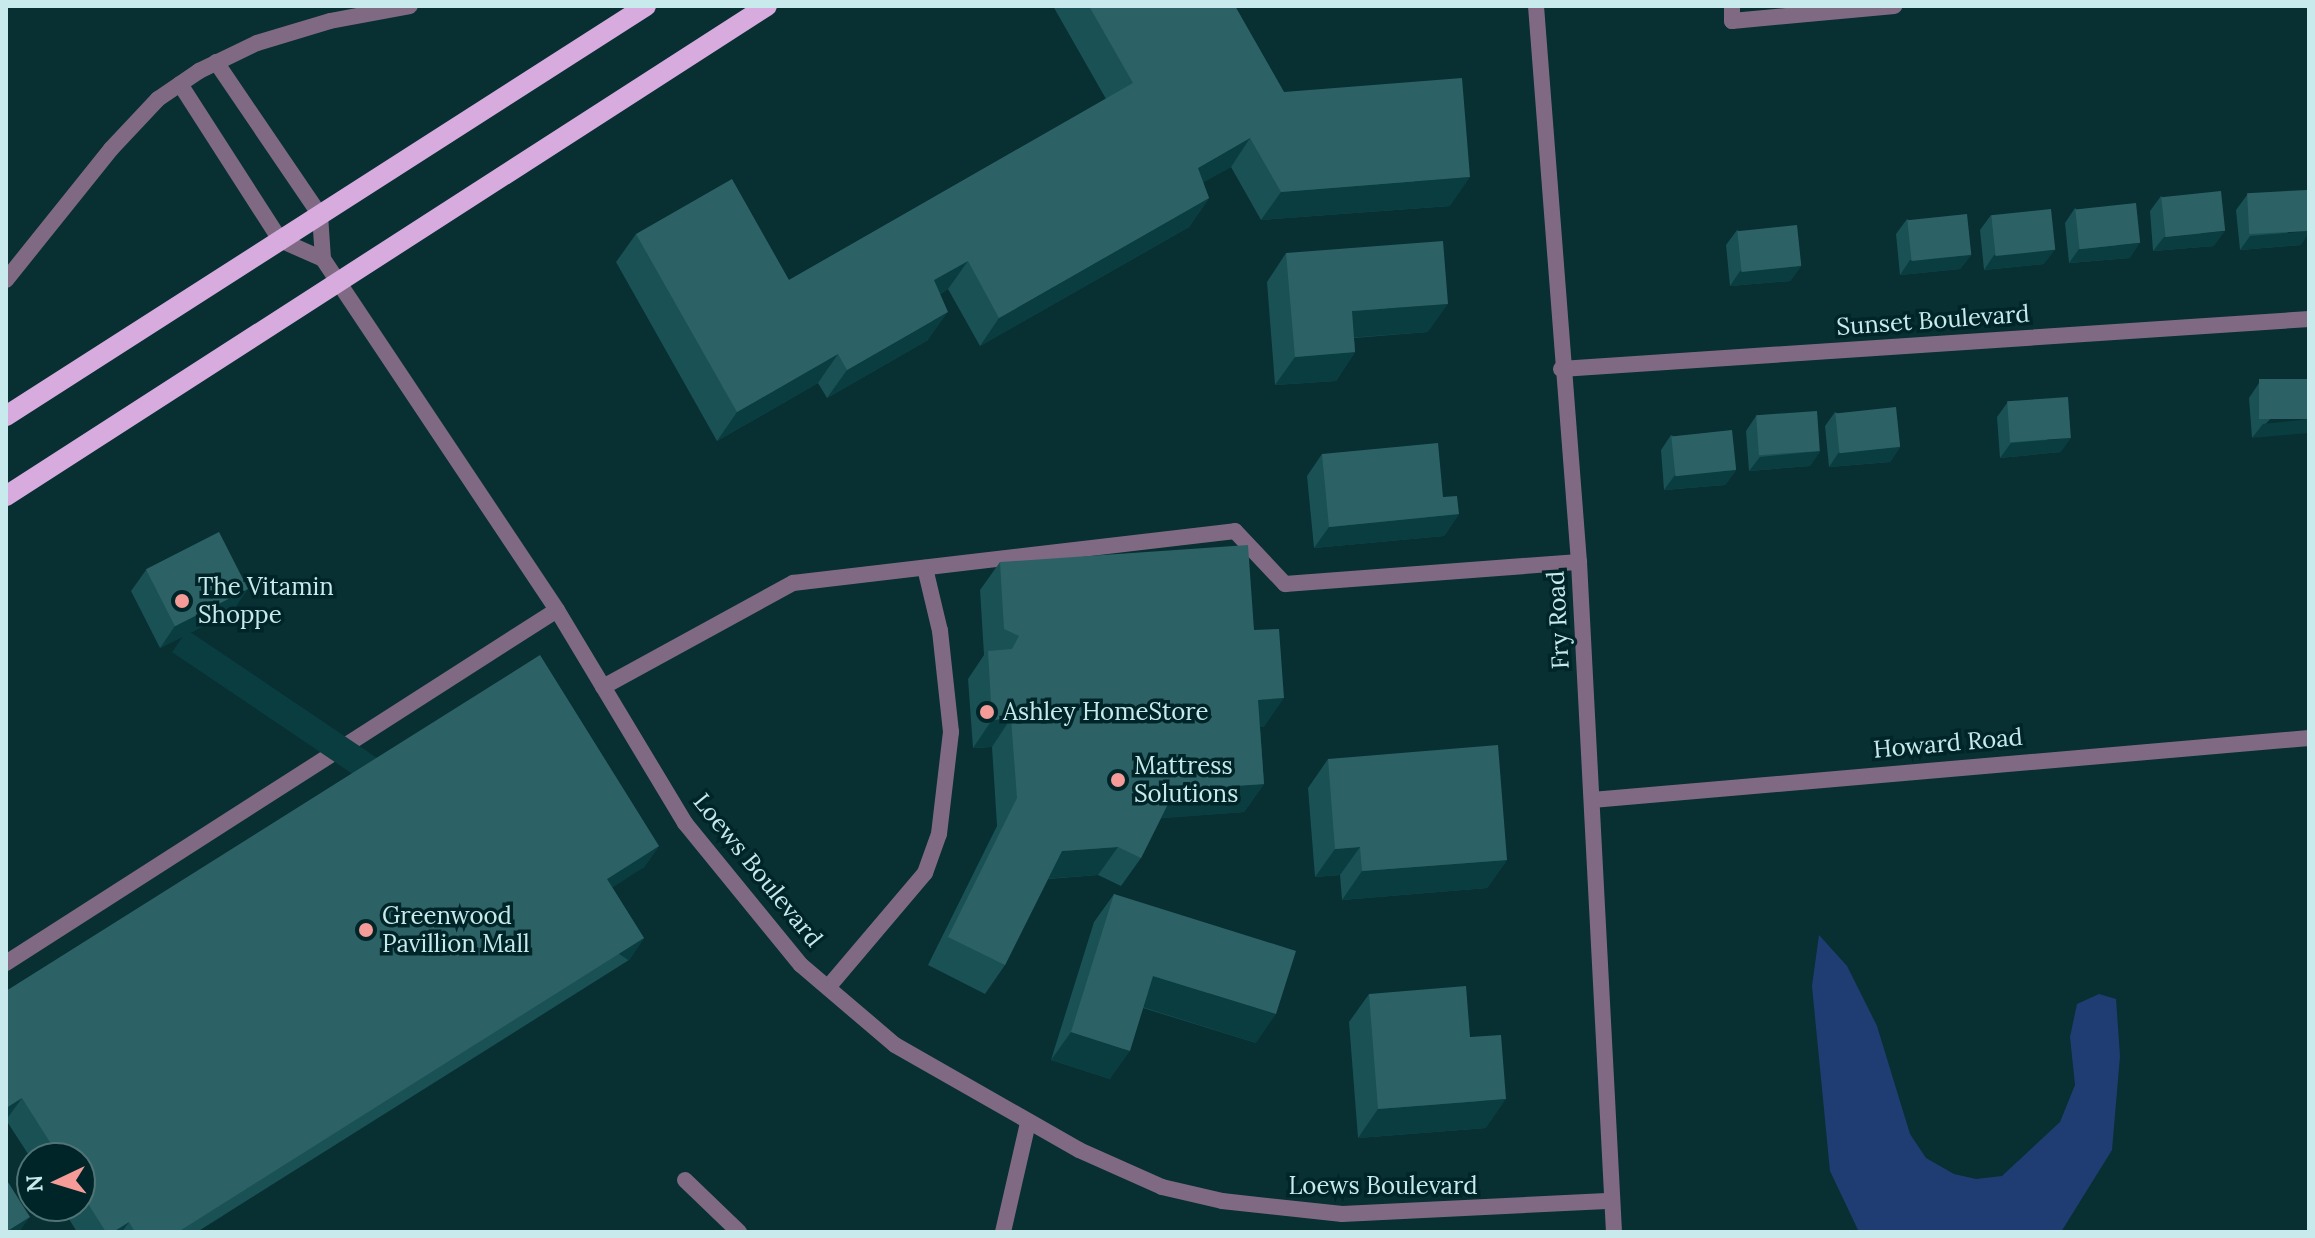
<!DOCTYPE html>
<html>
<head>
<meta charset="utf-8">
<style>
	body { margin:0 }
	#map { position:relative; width:2315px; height:1238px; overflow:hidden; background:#082f32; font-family:Lora,serif }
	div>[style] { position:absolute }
	.water>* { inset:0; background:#203d73 }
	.minor>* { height:16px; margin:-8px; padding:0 8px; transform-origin:8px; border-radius:8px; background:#806a83 }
	.tertiary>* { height:16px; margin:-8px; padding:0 8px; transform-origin:8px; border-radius:8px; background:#806a83 }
	.primary>* { height:20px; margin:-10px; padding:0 10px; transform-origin:10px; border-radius:10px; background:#d7abde }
	.wall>* { inset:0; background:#195155 }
	.shaded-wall>* { inset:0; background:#0a3d40; transform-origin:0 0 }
	.building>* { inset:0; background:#2c6266; transform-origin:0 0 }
	.dots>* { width:22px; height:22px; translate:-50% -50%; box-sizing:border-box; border:4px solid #002528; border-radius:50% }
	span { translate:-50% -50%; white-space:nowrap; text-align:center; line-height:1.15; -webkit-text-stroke:7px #002528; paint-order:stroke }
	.street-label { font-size:24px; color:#c8eaec }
	.poi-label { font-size:24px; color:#c8eaec }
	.left { translate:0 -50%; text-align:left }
	.frame { position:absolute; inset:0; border:8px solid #c8eaec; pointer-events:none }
	.north { position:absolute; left:16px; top:1142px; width:80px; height:80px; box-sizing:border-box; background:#002528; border:2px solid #507476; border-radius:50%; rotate:266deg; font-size:22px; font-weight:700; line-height:32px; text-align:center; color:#c8eaec }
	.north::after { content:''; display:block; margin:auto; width:28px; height:36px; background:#f59b98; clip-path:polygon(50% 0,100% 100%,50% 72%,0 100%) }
</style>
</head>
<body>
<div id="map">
	<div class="water">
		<div style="clip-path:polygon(1819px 935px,1847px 966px,1877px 1026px,1910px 1134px,1926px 1158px,1954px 1174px,1976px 1179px,2002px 1176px,2060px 1122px,2075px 1085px,2070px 1037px,2077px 1004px,2099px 994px,2116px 999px,2120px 1056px,2112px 1150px,2061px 1232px,1859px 1232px,1830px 1171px,1812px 986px)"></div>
	</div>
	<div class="minor">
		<div style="left:1732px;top:6px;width:15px;rotate:90deg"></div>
		<div style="left:1732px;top:21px;width:163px;rotate:-5.3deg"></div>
		<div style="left:216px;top:62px;width:185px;rotate:55.8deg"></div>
		<div style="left:320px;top:215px;width:44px;rotate:86.1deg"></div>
		<div style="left:180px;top:84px;width:185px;rotate:57.3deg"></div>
		<div style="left:280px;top:240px;width:47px;rotate:23.8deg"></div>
		<div style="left:323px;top:259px;width:422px;rotate:56.3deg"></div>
		<div style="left:557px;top:610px;width:249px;rotate:59deg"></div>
		<div style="left:685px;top:823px;width:183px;rotate:50.8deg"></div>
		<div style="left:801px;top:965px;width:123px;rotate:40.4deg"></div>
		<div style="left:895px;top:1045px;width:212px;rotate:29.7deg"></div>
		<div style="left:1079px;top:1150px;width:91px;rotate:24deg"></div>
		<div style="left:1162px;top:1187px;width:62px;rotate:13.1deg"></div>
		<div style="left:1222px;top:1201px;width:121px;rotate:6.2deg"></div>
		<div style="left:1342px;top:1214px;width:270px;rotate:-2.8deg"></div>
		<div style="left:6px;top:280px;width:168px;rotate:-51.3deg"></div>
		<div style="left:111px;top:149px;width:69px;rotate:-46.8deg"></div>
		<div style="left:158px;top:99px;width:50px;rotate:-34.3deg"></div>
		<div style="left:199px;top:71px;width:64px;rotate:-25.8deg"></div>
		<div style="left:257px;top:43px;width:76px;rotate:-16.8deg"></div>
		<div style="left:330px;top:21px;width:81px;rotate:-10.6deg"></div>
		<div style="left:1561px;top:369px;width:750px;rotate:-3.82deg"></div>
		<div style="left:603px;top:687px;width:217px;rotate:-28.7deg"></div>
		<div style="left:793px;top:583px;width:445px;rotate:-6.7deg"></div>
		<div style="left:1235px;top:531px;width:73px;rotate:46.7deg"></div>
		<div style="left:1285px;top:584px;width:295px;rotate:-4.3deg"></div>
		<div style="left:6px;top:963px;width:654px;rotate:-32.65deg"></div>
		<div style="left:830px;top:985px;width:147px;rotate:-49.7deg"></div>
		<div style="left:925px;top:873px;width:41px;rotate:-70.3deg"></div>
		<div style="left:939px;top:834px;width:103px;rotate:-83.3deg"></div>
		<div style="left:951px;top:732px;width:102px;rotate:-96.2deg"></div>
		<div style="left:940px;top:631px;width:65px;rotate:-103.4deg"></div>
		<div style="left:685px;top:1180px;width:75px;rotate:43.9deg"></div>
		<div style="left:1003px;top:1232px;width:112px;rotate:-77.1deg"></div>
	</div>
	<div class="tertiary">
		<div style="left:1536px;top:6px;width:558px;rotate:85.58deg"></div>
		<div style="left:1579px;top:562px;width:671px;rotate:87.01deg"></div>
		<div style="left:1592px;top:800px;width:720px;rotate:-4.94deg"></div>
	</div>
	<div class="primary">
		<div style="left:6px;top:416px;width:760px;rotate:-32.64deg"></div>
		<div style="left:6px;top:496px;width:905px;rotate:-32.78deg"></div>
	</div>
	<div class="wall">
		<div style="clip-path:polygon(1053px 6px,1235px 6px,1284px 92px,1450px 206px,1261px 220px,1231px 167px,1203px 182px,1209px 198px,1189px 227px,980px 346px,948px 289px,940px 294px,928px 340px,827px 398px,818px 383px,717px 441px,616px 262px,636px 234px,789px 280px,1106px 99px)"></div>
		<div style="clip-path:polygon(2247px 195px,2301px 245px,2240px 250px,2236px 210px)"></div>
		<div style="clip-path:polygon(2161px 196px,2214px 246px,2153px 251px,2150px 211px)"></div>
		<div style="clip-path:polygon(2075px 208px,2130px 258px,2069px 263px,2065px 223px)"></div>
		<div style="clip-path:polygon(1991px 215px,2044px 264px,1984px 270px,1980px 230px)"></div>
		<div style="clip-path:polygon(1907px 219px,1971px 255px,1960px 269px,1900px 275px,1896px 234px)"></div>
		<div style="clip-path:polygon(1737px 230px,1801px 266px,1790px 281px,1730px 286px,1726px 245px)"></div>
		<div style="clip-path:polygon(1286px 253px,1428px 332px,1354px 338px,1355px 352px,1336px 381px,1275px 385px,1267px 282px)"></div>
		<div style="clip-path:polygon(2309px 379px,2252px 438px,2249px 398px,2259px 383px)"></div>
		<div style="clip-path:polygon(2007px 403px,2061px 452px,2000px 458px,1997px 417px)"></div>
		<div style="clip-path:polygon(1835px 412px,1900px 447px,1890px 462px,1829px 467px,1825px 426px)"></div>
		<div style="clip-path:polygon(1756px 416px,1820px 451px,1810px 466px,1749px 471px,1746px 431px)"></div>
		<div style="clip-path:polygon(1671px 435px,1736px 470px,1725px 485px,1664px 490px,1661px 450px)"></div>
		<div style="clip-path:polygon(1322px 454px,1443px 497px,1459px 514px,1444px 536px,1314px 548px,1307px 476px)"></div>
		<div style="clip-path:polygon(1000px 562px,1254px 630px,1264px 727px,1260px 727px,1264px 784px,1244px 812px,1161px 818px,1141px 858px,1121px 886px,1098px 875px,1048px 879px,1005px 965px,985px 994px,928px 965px,997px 826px,992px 747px,973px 748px,968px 679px,984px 655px,980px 590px)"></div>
		<div style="clip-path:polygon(146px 570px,233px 611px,160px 648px,131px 591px)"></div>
		<div style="clip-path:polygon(1328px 759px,1507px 860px,1487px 888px,1342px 900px,1340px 875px,1315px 877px,1308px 788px)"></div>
		<div style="clip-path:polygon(659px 846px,644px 867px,612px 887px,644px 938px,629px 960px,197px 1232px,77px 1232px,61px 1206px,80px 1206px,80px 1158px,32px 1158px,32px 1160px,6px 1120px,6px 991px)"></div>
		<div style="clip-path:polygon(1114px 894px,1256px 1043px,1143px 1008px,1110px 1079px,1051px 1060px,1094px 922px)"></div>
		<div style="clip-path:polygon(1369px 994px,1470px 1037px,1486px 1128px,1358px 1138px,1349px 1022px)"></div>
	</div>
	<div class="shaded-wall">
		<div style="clip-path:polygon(1250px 138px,1231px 167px,1178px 197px,1198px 168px)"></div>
		<div style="clip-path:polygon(1470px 177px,1450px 206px,1261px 220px,1281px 192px)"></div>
		<div style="clip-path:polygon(1209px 198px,1189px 227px,980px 346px,999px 318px)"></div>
		<div style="clip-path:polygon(2225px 231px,2214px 246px,2153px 251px,2164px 237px)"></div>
		<div style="clip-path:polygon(2309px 231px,2309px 233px,2301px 245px,2240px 250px,2250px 236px)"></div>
		<div style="clip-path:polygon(2140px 243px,2130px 258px,2069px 263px,2079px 249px)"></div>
		<div style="clip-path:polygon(2055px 250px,2044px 264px,1984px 270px,1994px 255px)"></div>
		<div style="clip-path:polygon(1971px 255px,1960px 269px,1900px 275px,1910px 260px)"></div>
		<div style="clip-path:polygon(968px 261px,948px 289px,914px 308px,934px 280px)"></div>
		<div style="clip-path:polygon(1801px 266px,1790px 281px,1730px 286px,1740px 271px)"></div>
		<div style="clip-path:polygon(1448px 304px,1428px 332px,1332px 339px,1352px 311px)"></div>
		<div style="clip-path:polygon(948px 312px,928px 340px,827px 398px,847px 370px)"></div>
		<div style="clip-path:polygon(1355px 352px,1336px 381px,1275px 385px,1295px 357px)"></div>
		<div style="clip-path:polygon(838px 354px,818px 383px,717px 441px,737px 412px)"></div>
		<div style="clip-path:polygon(2309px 419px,2309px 433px,2252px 438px,2263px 424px)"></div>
		<div style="clip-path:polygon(2071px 438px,2061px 452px,2000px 458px,2011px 443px)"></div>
		<div style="clip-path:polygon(1900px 447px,1890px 462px,1829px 467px,1839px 452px)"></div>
		<div style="clip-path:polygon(1820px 451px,1810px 466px,1749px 471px,1760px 457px)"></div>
		<div style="clip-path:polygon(1736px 470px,1725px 485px,1664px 490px,1675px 475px)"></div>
		<div style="clip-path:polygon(1459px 514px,1444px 536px,1314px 548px,1329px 527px)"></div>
		<div style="clip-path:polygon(248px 589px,233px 611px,160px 648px,175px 626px)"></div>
		<div style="clip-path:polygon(1284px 698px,1264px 727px,1238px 728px,1258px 700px)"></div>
		<div style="clip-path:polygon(1011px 718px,992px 747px,973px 748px,992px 720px)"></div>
		<div style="clip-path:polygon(1264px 784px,1244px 812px,1155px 819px,1175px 790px)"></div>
		<div style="clip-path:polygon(659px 846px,644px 867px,592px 901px,607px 879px)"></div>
		<div style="clip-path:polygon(1118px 847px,1098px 875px,1042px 879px,1062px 851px)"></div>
		<div style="clip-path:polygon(1360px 847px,1340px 875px,1315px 877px,1335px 849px)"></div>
		<div style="clip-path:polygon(1507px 860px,1487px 888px,1342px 900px,1362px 871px)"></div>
		<div style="left:644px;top:938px;width:27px;height:551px;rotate:124deg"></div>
		<div style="clip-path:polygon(1153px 976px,1276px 1014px,1256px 1043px,1133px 1004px)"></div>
		<div style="clip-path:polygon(1071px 1032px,1130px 1051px,1110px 1079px,1051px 1060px)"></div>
		<div style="clip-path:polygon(22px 1098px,6px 1120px,6px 1108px)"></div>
		<div style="clip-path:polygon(1506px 1099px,1486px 1128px,1358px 1138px,1378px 1109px)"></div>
		<div style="clip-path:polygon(30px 1217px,19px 1232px,6px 1232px)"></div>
		<div style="clip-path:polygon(129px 1222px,122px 1232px,113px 1232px)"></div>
	</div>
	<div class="building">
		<div style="clip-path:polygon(1089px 6px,1235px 6px,1284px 92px,1462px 78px,1470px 177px,1281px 192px,1250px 138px,1198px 168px,1209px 198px,999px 318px,968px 261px,934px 280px,948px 312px,847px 370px,838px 354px,737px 412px,636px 234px,732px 179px,789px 280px,1133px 83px)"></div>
		<div style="left:2307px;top:190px;width:41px;height:60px;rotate:87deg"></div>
		<div style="left:2221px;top:191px;width:40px;height:60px;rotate:84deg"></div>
		<div style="left:2136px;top:203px;width:40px;height:61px;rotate:84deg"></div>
		<div style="left:2051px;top:209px;width:41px;height:60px;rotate:84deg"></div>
		<div style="left:1967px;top:214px;width:41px;height:60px;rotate:84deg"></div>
		<div style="left:1797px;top:225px;width:41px;height:60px;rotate:84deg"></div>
		<div style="clip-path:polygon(1443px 241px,1448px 304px,1352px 311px,1355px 352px,1295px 357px,1286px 253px)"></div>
		<div style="left:2309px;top:379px;width:40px;height:50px;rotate:90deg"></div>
		<div style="left:2068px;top:397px;width:41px;height:61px;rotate:86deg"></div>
		<div style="left:1896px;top:407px;width:40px;height:61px;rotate:84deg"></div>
		<div style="left:1817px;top:411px;width:40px;height:61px;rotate:86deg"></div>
		<div style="left:1732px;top:430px;width:40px;height:61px;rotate:84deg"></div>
		<div style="clip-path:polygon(1438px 443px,1443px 497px,1457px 496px,1459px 514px,1329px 527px,1322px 454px)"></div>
		<div style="left:219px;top:532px;width:64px;height:82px;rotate:63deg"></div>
		<div style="clip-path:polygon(1248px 545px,1254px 630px,1279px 629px,1284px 698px,1258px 700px,1264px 784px,1175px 790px,1141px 858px,1118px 847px,1062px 851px,1005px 965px,948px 937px,1017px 798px,1011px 718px,992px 720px,988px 651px,1012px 649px,1019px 636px,1004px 629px,1000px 562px)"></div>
		<div style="clip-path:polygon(540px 655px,659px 846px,607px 879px,644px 938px,178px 1232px,135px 1232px,129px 1222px,113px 1232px,106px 1232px,80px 1191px,80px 1158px,60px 1158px,22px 1098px,6px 1108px,6px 991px)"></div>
		<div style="clip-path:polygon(1498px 745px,1507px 860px,1362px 871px,1360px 847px,1335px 849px,1328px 759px)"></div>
		<div style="clip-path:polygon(1114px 894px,1296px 951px,1276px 1014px,1153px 976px,1130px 1051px,1071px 1032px)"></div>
		<div style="clip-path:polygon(1466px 986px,1470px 1037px,1501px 1035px,1506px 1099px,1378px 1109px,1369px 994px)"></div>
		<div style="clip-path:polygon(6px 1179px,30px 1217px,6px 1232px)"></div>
	</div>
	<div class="dots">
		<div style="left:182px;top:601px;background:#f59b98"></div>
		<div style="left:987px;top:712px;background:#f59b98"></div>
		<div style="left:1118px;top:780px;background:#f59b98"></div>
		<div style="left:366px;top:930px;background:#f59b98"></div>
	</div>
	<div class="street-label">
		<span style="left:1933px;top:320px;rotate:-4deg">Sunset Boulevard</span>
		<span style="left:1558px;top:620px;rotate:-93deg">Fry Road</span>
		<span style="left:1948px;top:743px;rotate:-5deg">Howard Road</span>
		<span style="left:758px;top:870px;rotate:51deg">Loews Boulevard</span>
		<span style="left:1383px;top:1186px">Loews Boulevard</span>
	</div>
	<div class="poi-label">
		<span class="left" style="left:198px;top:601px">The Vitamin<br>Shoppe</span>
		<span class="left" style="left:1003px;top:712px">Ashley HomeStore</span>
		<span class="left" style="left:1134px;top:780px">Mattress<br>Solutions</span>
		<span class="left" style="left:382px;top:930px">Greenwood<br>Pavillion Mall</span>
	</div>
	<div class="frame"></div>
	<div class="north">N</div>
</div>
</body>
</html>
